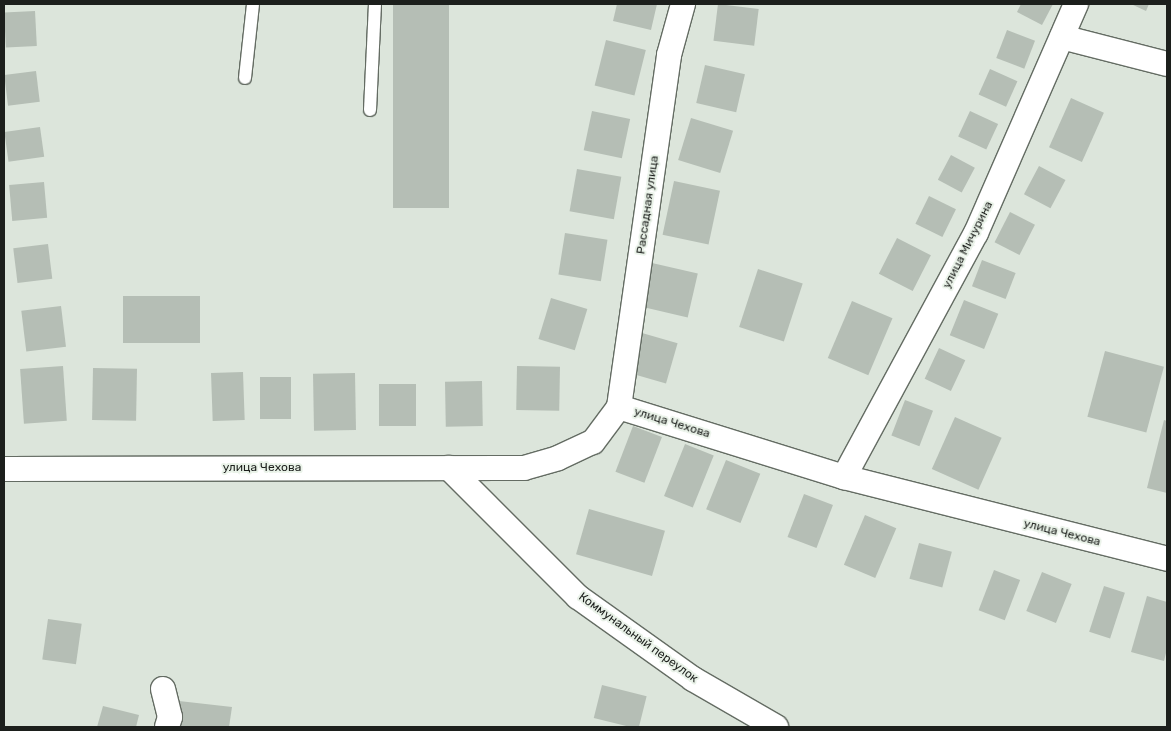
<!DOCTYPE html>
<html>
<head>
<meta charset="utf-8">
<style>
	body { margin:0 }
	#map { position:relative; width:1171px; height:731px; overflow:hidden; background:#dce5db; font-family:Rubik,sans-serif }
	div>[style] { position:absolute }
	.building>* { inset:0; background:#b5beb5; transform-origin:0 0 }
	.roads { filter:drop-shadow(1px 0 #646c63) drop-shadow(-1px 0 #646c63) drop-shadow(0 1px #646c63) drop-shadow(0 -1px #646c63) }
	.lane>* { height:12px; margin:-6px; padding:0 6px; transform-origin:6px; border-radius:6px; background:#fff }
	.street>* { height:24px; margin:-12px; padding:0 12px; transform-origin:12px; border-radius:12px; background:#fff }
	span { translate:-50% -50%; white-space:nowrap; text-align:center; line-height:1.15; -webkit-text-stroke:4px #e9f2e8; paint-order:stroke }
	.street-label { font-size:12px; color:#1c1f1c }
	.frame { position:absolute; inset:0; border:5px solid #1c1f1c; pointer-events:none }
</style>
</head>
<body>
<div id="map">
	<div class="building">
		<div style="left:393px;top:4px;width:56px;height:204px"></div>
		<div style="clip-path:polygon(617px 4px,657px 4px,651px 30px,613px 21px)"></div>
		<div style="left:718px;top:4px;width:41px;height:37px;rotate:7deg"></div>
		<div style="clip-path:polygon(1021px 4px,1053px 4px,1042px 25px,1017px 12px)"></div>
		<div style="clip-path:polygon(1131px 4px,1149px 4px,1146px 11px)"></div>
		<div style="left:35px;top:11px;width:35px;height:31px;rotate:87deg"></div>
		<div style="left:1007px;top:30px;width:30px;height:30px;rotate:21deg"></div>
		<div style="left:606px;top:40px;width:41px;height:47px;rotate:14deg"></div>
		<div style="left:705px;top:65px;width:41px;height:39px;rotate:13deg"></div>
		<div style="left:990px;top:69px;width:30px;height:28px;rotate:24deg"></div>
		<div style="left:36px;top:71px;width:31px;height:32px;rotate:83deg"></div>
		<div style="left:1071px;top:98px;width:36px;height:54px;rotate:24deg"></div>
		<div style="left:592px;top:111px;width:39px;height:40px;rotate:12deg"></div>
		<div style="left:970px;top:111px;width:31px;height:28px;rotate:25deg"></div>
		<div style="left:691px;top:118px;width:44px;height:44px;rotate:17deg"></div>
		<div style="left:40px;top:127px;width:30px;height:36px;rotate:82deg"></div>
		<div style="left:951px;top:155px;width:27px;height:28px;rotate:28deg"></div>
		<div style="left:1039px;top:166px;width:30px;height:32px;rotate:28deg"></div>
		<div style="left:577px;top:169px;width:45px;height:43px;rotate:10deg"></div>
		<div style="left:674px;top:181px;width:47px;height:55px;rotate:12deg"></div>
		<div style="left:44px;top:182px;width:36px;height:35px;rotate:85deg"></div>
		<div style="left:929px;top:196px;width:30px;height:31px;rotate:26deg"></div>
		<div style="left:1010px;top:212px;width:28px;height:34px;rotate:27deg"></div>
		<div style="left:565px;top:233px;width:43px;height:42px;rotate:9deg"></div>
		<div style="left:897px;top:238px;width:38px;height:40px;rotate:27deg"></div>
		<div style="left:48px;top:244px;width:35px;height:35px;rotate:83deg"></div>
		<div style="left:982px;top:260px;width:36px;height:28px;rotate:21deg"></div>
		<div style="left:652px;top:263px;width:47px;height:45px;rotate:13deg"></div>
		<div style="left:758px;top:269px;width:47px;height:61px;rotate:18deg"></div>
		<div style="left:123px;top:296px;width:77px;height:47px"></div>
		<div style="left:551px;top:298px;width:38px;height:43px;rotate:17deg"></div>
		<div style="left:964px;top:300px;width:37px;height:38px;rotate:22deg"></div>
		<div style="left:852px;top:301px;width:44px;height:62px;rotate:23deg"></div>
		<div style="left:61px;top:306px;width:41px;height:40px;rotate:83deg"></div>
		<div style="left:642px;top:333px;width:37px;height:42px;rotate:16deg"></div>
		<div style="left:939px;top:348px;width:29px;height:34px;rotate:25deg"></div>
		<div style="left:1105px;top:351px;width:61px;height:68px;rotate:15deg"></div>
		<div style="left:63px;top:366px;width:55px;height:43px;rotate:86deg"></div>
		<div style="left:517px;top:366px;width:43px;height:44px;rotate:1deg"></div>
		<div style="left:93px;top:368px;width:44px;height:52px;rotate:1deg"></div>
		<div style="left:243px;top:372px;width:48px;height:32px;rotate:88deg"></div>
		<div style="left:355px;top:373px;width:57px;height:42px;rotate:89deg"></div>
		<div style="left:260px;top:377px;width:31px;height:42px"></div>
		<div style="left:482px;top:381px;width:45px;height:37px;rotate:89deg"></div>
		<div style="left:416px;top:384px;width:42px;height:37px;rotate:90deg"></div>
		<div style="left:905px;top:400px;width:30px;height:38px;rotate:21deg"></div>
		<div style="left:955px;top:417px;width:51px;height:57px;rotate:24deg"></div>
		<div style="clip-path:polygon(1164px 420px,1167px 421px,1167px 493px,1147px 488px)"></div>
		<div style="left:633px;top:426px;width:31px;height:49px;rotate:21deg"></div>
		<div style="left:685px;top:444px;width:31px;height:56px;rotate:22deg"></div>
		<div style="left:726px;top:460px;width:37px;height:53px;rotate:22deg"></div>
		<div style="left:804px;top:494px;width:31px;height:46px;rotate:21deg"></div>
		<div style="left:589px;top:509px;width:79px;height:47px;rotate:16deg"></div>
		<div style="left:865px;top:515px;width:34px;height:54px;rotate:23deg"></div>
		<div style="left:919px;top:543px;width:34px;height:37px;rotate:15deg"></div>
		<div style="left:994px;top:570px;width:28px;height:43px;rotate:21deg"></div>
		<div style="left:1042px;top:572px;width:32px;height:42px;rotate:22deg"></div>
		<div style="left:1104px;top:586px;width:22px;height:48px;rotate:18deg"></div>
		<div style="clip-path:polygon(1147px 596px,1167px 602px,1167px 649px,1164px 661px,1131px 652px)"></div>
		<div style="left:48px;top:619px;width:34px;height:41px;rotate:8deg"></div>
		<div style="left:602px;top:685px;width:46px;height:34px;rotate:14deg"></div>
		<div style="clip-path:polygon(179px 701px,232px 707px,229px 727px,176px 727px)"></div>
		<div style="clip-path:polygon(103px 706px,139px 715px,136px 727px,97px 727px)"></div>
	</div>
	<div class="roads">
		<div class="lane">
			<div style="left:245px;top:78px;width:74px;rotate:-83.8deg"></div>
			<div style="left:370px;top:110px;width:106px;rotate:-87.3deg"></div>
		</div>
		<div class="street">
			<div style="left:1062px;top:37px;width:108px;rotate:14.4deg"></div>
			<div style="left:619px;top:407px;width:236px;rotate:17.3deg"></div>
			<div style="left:844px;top:477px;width:333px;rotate:14.2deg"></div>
			<div style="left:449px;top:468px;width:182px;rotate:45deg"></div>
			<div style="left:578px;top:597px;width:141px;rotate:35.5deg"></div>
			<div style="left:693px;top:679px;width:96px;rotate:30deg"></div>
			<div style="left:4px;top:469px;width:520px;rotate:-0.11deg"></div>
			<div style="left:524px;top:468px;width:35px;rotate:-16deg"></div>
			<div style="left:558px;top:458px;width:38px;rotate:-25deg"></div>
			<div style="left:593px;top:442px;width:44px;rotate:-53.4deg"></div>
			<div style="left:619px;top:407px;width:356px;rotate:-81.9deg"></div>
			<div style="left:669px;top:55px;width:53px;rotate:-74.6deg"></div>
			<div style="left:844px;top:477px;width:277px;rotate:-61.6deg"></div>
			<div style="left:976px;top:233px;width:250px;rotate:-66.4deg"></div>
			<div style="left:163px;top:689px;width:29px;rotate:76deg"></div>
			<div style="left:170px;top:717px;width:10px;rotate:107deg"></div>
		</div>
	</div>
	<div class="street-label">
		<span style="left:648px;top:205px;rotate:-82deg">Рассадная улица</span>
		<span style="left:968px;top:245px;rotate:-63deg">улица Мичурина</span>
		<span style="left:672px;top:423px;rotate:17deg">улица Чехова</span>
		<span style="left:262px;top:468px">улица Чехова</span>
		<span style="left:1062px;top:533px;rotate:14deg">улица Чехова</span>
		<span style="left:638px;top:638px;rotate:36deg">Коммунальный переулок</span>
	</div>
	<div class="frame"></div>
</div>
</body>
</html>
